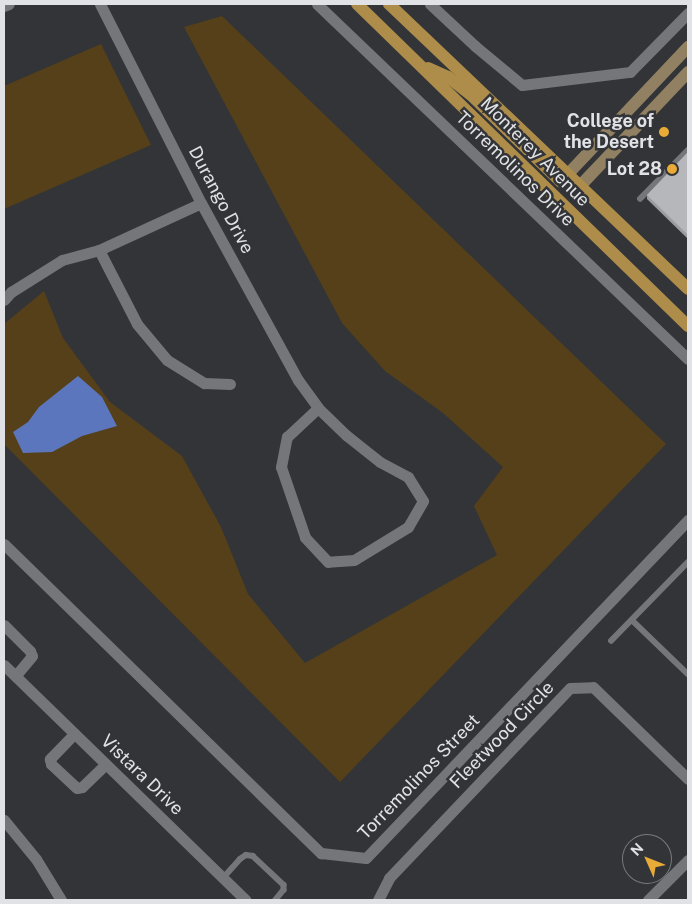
<!DOCTYPE html>
<html>
<head>
<meta charset="utf-8">
<style>
	body { margin:0 }
	#map { position:relative; width:692px; height:904px; overflow:hidden; background:#323437; font-family:"Public Sans",sans-serif }
	div>[style] { position:absolute }
	.green>* { inset:0; background:#554019 }
	.water>* { inset:0; background:#5c76bd }
	.lane>* { height:5.5px; margin:-2.75px; padding:0 2.75px; transform-origin:2.75px; border-radius:2.75px; background:#747679 }
	.street>* { height:11px; margin:-5.5px; padding:0 5.5px; transform-origin:5.5px; border-radius:5.5px; background:#747679 }
	.secondary>* { height:12px; margin:-6px; padding:0 6px; transform-origin:6px; border-radius:6px; background:#918162 }
	.primary>* { height:12px; margin:-6px; padding:0 6px; transform-origin:6px; border-radius:6px; background:#ae8d4b }
	.wall>* { inset:0; background:#9c9da1 }
	.building>* { inset:0; background:#b5b7bb }
	.dots>* { width:14px; height:14px; translate:-50% -50%; box-sizing:border-box; border:2px solid #323437; border-radius:50% }
	span { translate:-50% -50%; white-space:nowrap; text-align:center; line-height:1.15; -webkit-text-stroke:5px #323437; paint-order:stroke }
	.poi-label { font-size:18px; color:#e1e2e5; font-weight:700 }
	.right { translate:-100% -50%; text-align:right }
	.street-label { font-size:18px; color:#e1e2e5 }
	.frame { position:absolute; inset:0; border:5px solid #e1e2e5; pointer-events:none }
	.north { position:absolute; left:622px; top:834px; width:50px; height:50px; box-sizing:border-box; background:#323437; border:1px solid #787a7d; border-radius:50%; rotate:314deg; font-size:14px; font-weight:700; line-height:20px; text-align:center; color:#e1e2e5 }
	.north::after { content:''; display:block; margin:auto; width:18px; height:22px; background:#e8ab37; clip-path:polygon(50% 0,100% 100%,50% 72%,0 100%) }
</style>
</head>
<body>
<div id="map">
	<div class="green">
		<div style="clip-path:polygon(222px 16px,666px 444px,340px 782px,4px 444px,4px 324px,44px 291px,63px 338px,110px 402px,182px 456px,221px 527px,248px 594px,305px 663px,497px 555px,474px 506px,503px 467px,443px 413px,385px 371px,342px 323px,184px 27px)"></div>
		<div style="clip-path:polygon(101px 44px,151px 145px,4px 209px,4px 86px)"></div>
	</div>
	<div class="water">
		<div style="clip-path:polygon(78px 376px,102px 397px,117px 426px,82px 436px,52px 452px,23px 453px,13px 432px,28px 422px,39px 407px)"></div>
	</div>
	<div class="lane">
		<div style="left:640px;top:199px;width:69px;rotate:-45.6deg"></div>
		<div style="left:632px;top:620px;width:78px;rotate:44deg"></div>
		<div style="left:611px;top:641px;width:110px;rotate:-45.7deg"></div>
		<div style="left:223px;top:878px;width:25px;rotate:-48deg"></div>
		<div style="left:240px;top:859px;width:7px;rotate:-34deg"></div>
		<div style="left:246px;top:855px;width:7px;rotate:8deg"></div>
		<div style="left:253px;top:856px;width:42px;rotate:43.1deg"></div>
		<div style="left:284px;top:885px;width:5px;rotate:90deg"></div>
		<div style="left:284px;top:890px;width:13px;rotate:129deg"></div>
	</div>
	<div class="street">
		<div style="left:100px;top:4px;width:223px;rotate:63.1deg"></div>
		<div style="left:201px;top:203px;width:202px;rotate:61.3deg"></div>
		<div style="left:298px;top:380px;width:34px;rotate:54deg"></div>
		<div style="left:317px;top:4px;width:513px;rotate:43.74deg"></div>
		<div style="left:430px;top:4px;width:62px;rotate:43deg"></div>
		<div style="left:475px;top:46px;width:61px;rotate:39.7deg"></div>
		<div style="left:522px;top:85px;width:109px;rotate:-6.9deg"></div>
		<div style="left:630px;top:72px;width:83px;rotate:-45.5deg"></div>
		<div style="left:4px;top:6px;width:5px;rotate:-22deg"></div>
		<div style="left:99px;top:250px;width:83px;rotate:62.8deg"></div>
		<div style="left:137px;top:324px;width:47px;rotate:50.2deg"></div>
		<div style="left:167px;top:360px;width:44px;rotate:31.9deg"></div>
		<div style="left:204px;top:383px;width:26px;rotate:2deg"></div>
		<div style="left:4px;top:300px;width:11px;rotate:-49deg"></div>
		<div style="left:11px;top:292px;width:60px;rotate:-32.1deg"></div>
		<div style="left:62px;top:260px;width:38px;rotate:-15deg"></div>
		<div style="left:99px;top:250px;width:112px;rotate:-24.7deg"></div>
		<div style="left:318px;top:408px;width:39px;rotate:44deg"></div>
		<div style="left:346px;top:435px;width:43px;rotate:38.5deg"></div>
		<div style="left:380px;top:462px;width:32px;rotate:28deg"></div>
		<div style="left:408px;top:477px;width:28px;rotate:58deg"></div>
		<div style="left:423px;top:501px;width:30px;rotate:120deg"></div>
		<div style="left:408px;top:527px;width:63px;rotate:148.6deg"></div>
		<div style="left:354px;top:560px;width:26px;rotate:176deg"></div>
		<div style="left:328px;top:562px;width:34px;rotate:-133deg"></div>
		<div style="left:305px;top:537px;width:74px;rotate:-108.9deg"></div>
		<div style="left:281px;top:467px;width:31px;rotate:-79deg"></div>
		<div style="left:287px;top:437px;width:42px;rotate:-43.1deg"></div>
		<div style="left:4px;top:544px;width:443px;rotate:44.3deg"></div>
		<div style="left:321px;top:853px;width:45px;rotate:6.3deg"></div>
		<div style="left:366px;top:858px;width:467px;rotate:-46.4deg"></div>
		<div style="left:4px;top:625px;width:37px;rotate:45deg"></div>
		<div style="left:30px;top:651px;width:5px;rotate:68deg"></div>
		<div style="left:32px;top:656px;width:26px;rotate:130deg"></div>
		<div style="left:4px;top:665px;width:337px;rotate:44.2deg"></div>
		<div style="left:74px;top:734px;width:35px;rotate:134deg"></div>
		<div style="left:50px;top:759px;width:5px;rotate:79deg"></div>
		<div style="left:51px;top:764px;width:35px;rotate:43deg"></div>
		<div style="left:77px;top:788px;width:5px;rotate:-11deg"></div>
		<div style="left:82px;top:787px;width:33px;rotate:-44deg"></div>
		<div style="left:4px;top:820px;width:50px;rotate:50.6deg"></div>
		<div style="left:36px;top:859px;width:48px;rotate:58.6deg"></div>
		<div style="left:378px;top:900px;width:25px;rotate:-63deg"></div>
		<div style="left:389px;top:878px;width:262px;rotate:-46.4deg"></div>
		<div style="left:570px;top:688px;width:23px;rotate:-2deg"></div>
		<div style="left:593px;top:687px;width:132px;rotate:44.1deg"></div>
		<div style="left:648px;top:900px;width:57px;rotate:-45deg"></div>
	</div>
	<div class="secondary">
		<div style="left:568px;top:174px;width:175px;rotate:-46.6deg"></div>
		<div style="left:580px;top:186px;width:157px;rotate:-46.5deg"></div>
	</div>
	<div class="primary">
		<div style="left:357px;top:4px;width:462px;rotate:44.2deg"></div>
		<div style="left:389px;top:4px;width:413px;rotate:43.6deg"></div>
		<div style="left:428px;top:68px;width:22px;rotate:24deg"></div>
		<div style="left:448px;top:77px;width:28px;rotate:38deg"></div>
		<div style="left:470px;top:94px;width:125px;rotate:44deg"></div>
		<div style="left:560px;top:181px;width:11px;rotate:34deg"></div>
		<div style="left:569px;top:187px;width:6px;rotate:9deg"></div>
		<div style="left:575px;top:188px;width:5px;rotate:-22deg"></div>
	</div>
	<div class="wall">
		<div style="clip-path:polygon(688px 152px,688px 239px,647px 199px,647px 195px)"></div>
	</div>
	<div class="building">
		<div style="clip-path:polygon(688px 152px,688px 235px,647px 195px)"></div>
	</div>
	<div class="dots">
		<div style="left:664px;top:132px;background:#e8ab37"></div>
		<div style="left:672px;top:169px;background:#e8ab37"></div>
	</div>
	<div class="poi-label">
		<span class="right" style="left:654px;top:132px">College of<br>the Desert</span>
		<span class="right" style="left:662px;top:169px">Lot 28</span>
	</div>
	<div class="street-label">
		<span style="left:535px;top:152px;rotate:45deg">Monterey Avenue</span>
		<span style="left:515px;top:169px;rotate:44deg">Torremolinos Drive</span>
		<span style="left:221px;top:200px;rotate:62deg">Durango Drive</span>
		<span style="left:502px;top:735px;rotate:-46deg">Fleetwood Circle</span>
		<span style="left:142px;top:775px;rotate:44deg">Vistara Drive</span>
		<span style="left:419px;top:777px;rotate:-46deg">Torremolinos Street</span>
	</div>
	<div class="frame"></div>
	<div class="north">N</div>
</div>
</body>
</html>
